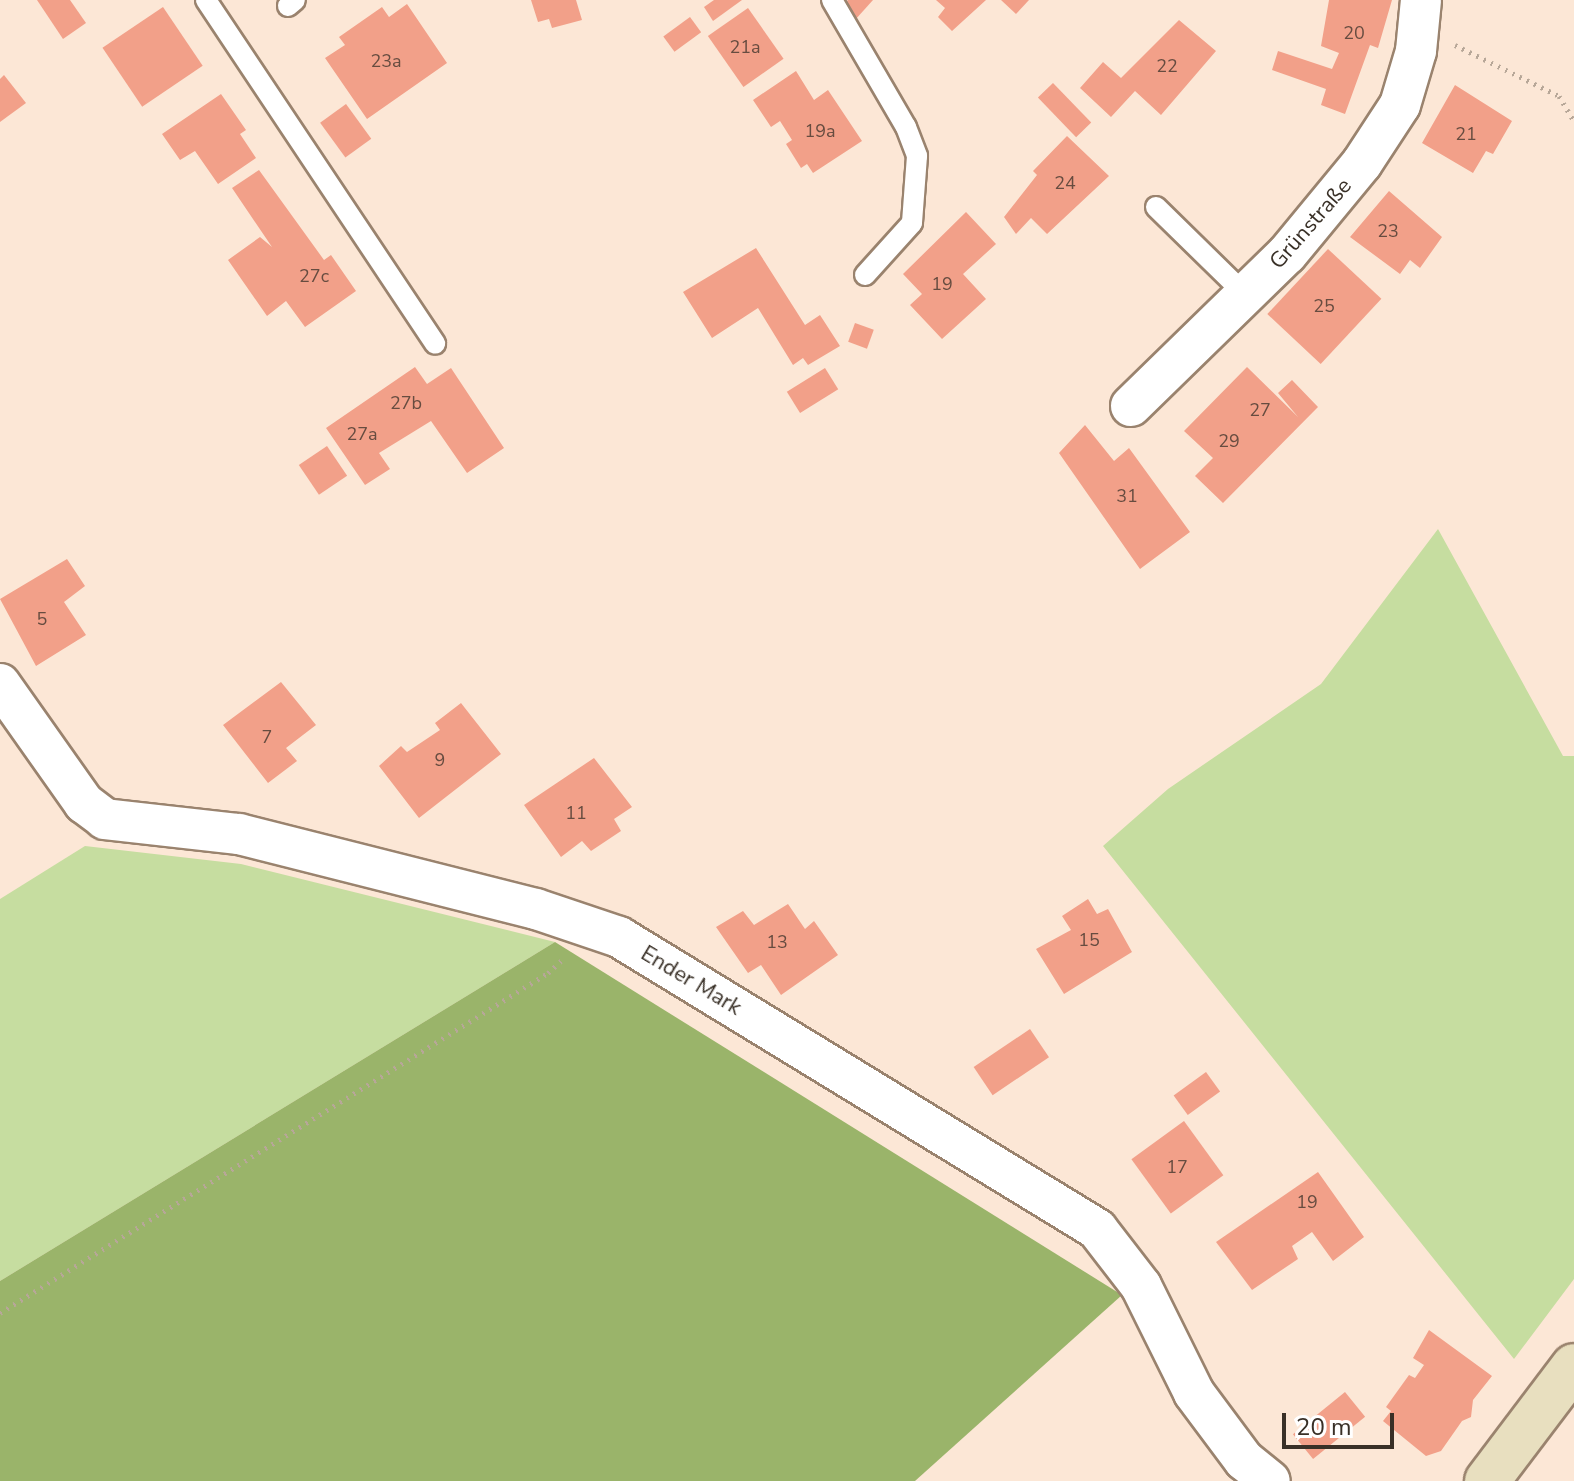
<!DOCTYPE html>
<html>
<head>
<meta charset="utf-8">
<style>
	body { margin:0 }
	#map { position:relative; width:1574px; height:1481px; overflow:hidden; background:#fce7d6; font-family:"Nunito Sans",sans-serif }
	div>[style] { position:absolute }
	.green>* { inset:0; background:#c6dda0 }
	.forest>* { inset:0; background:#9ab46a }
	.building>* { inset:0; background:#f2a089; transform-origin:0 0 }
	.path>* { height:5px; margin-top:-2.5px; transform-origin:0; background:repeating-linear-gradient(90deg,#b7a798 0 2px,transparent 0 8px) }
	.roads { filter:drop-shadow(2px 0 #9a836e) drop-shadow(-2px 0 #9a836e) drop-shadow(0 2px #9a836e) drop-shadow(0 -2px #9a836e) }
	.service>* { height:20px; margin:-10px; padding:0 10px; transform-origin:10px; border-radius:10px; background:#fff }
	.minor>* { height:40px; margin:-20px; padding:0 20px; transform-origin:20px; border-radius:20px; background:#fff }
	.secondary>* { height:44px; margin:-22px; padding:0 22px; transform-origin:22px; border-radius:22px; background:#e8dfbf }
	span { translate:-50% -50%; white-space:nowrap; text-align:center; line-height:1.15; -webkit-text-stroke:8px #fff; paint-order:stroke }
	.number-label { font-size:18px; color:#674c40 }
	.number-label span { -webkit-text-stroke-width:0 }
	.street-label { font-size:22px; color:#393027 }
	.scale { position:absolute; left:1282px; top:1413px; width:112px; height:36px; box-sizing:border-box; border:4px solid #393027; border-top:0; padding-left:10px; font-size:24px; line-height:28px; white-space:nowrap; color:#393027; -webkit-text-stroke:6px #fff; paint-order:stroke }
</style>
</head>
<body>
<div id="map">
	<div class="green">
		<div style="clip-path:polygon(1438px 529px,1563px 756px,1574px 756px,1574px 1279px,1514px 1359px,1103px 846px,1168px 789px,1321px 684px)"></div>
		<div style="clip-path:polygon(85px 846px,241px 864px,555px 942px,0 1281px,0 899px)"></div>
	</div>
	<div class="forest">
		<div style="clip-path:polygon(555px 942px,1122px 1295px,915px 1481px,0 1481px,0 1281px)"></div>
	</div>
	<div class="building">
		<div style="clip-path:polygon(37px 0,70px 0,86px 23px,63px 39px)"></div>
		<div style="clip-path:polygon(531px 0,576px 0,582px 20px,552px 28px,549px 19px,538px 22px)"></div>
		<div style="clip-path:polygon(714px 0,742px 0,713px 21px,704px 7px)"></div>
		<div style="clip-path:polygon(848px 0,873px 0,855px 20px,844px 4px)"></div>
		<div style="clip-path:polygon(936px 0,986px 0,952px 31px,938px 17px,945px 8px)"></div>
		<div style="clip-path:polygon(1001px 0,1029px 0,1016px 14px)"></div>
		<div style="clip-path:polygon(1329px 0,1392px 0,1378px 48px,1370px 45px,1345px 114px,1321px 105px,1326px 89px,1272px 70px,1278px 51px,1332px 69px,1339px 53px,1321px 46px)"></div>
		<div style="clip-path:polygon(407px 4px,447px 63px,367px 119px,325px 58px,345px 45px,339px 37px,382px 7px,389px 17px)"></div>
		<div style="left:163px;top:7px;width:71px;height:73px;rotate:56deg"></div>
		<div style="left:748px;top:8px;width:62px;height:49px;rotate:55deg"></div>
		<div style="left:690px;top:17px;width:19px;height:33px;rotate:54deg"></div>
		<div style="clip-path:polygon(1179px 20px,1216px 51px,1161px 115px,1135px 91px,1111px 117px,1080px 88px,1103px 62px,1121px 78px)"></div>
		<div style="clip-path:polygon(796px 71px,814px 100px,828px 90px,862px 141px,813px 173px,807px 164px,801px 168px,786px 144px,792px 140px,780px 121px,771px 127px,753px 100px)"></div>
		<div style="clip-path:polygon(4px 75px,26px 103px,0 122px,0 79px)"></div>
		<div style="left:1053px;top:83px;width:55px;height:21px;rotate:46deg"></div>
		<div style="clip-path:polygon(1455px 85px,1512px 121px,1493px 154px,1486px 151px,1473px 173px,1422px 143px)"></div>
		<div style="clip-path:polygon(221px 94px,246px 130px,240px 134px,256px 158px,218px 184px,195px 151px,180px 160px,162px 134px)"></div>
		<div style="left:346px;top:104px;width:43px;height:32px;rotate:54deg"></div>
		<div style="clip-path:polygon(1067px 136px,1109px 176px,1047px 234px,1031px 218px,1016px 234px,1004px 217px,1037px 175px,1033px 171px)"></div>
		<div style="clip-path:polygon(259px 170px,324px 260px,331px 255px,356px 291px,305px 327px,286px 301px,267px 316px,228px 260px,260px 237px,272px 247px,232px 188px)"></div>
		<div style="clip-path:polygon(1389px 191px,1442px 237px,1420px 268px,1410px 260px,1400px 274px,1350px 237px)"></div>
		<div style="clip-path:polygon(966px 212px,996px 244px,963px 274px,986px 299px,942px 339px,910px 305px,922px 294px,903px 274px)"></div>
		<div style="clip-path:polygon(756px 248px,805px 325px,820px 315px,840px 346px,808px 365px,803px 358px,793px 365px,758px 308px,712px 338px,683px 292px)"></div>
		<div style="left:1328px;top:249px;width:73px;height:89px;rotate:43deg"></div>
		<div style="left:855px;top:323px;width:20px;height:20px;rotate:20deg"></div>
		<div style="clip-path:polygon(415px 367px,427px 384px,451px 368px,504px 448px,467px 473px,431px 421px,379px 453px,390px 469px,365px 485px,326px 428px)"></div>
		<div style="clip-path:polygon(1247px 367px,1298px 417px,1278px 393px,1292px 380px,1318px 407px,1223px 503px,1195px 476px,1213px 458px,1184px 431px)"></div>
		<div style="left:825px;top:368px;width:25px;height:45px;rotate:58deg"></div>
		<div style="clip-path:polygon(1085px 425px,1114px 461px,1129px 448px,1190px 532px,1140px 569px,1059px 453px)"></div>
		<div style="left:327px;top:446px;width:36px;height:34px;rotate:56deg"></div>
		<div style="clip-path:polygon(67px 559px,85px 586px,64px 602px,86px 635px,36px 666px,0 599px)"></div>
		<div style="clip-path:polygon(281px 682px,316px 725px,286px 748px,297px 761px,268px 783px,223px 725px)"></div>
		<div style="clip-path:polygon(461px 703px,501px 754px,419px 818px,379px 766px,401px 746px,407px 752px,440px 730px,435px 723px)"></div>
		<div style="clip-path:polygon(594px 758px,632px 807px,614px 819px,621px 831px,591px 851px,582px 841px,561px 857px,524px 805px)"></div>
		<div style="clip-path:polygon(1088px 899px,1097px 914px,1108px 909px,1132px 952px,1064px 994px,1036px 949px,1071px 930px,1062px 916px)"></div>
		<div style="clip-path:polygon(788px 904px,805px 929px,814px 921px,838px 955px,781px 995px,761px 965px,748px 973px,716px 927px,743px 911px,754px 925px)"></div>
		<div style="left:1030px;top:1029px;width:34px;height:68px;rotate:56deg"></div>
		<div style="left:1206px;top:1072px;width:24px;height:40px;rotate:54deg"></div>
		<div style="left:1184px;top:1121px;width:67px;height:65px;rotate:54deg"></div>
		<div style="clip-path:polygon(1318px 1172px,1364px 1237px,1333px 1261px,1312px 1232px,1292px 1246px,1298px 1259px,1252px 1290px,1216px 1242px)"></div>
		<div style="clip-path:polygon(1429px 1330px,1492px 1376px,1473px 1400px,1471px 1417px,1462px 1421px,1441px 1451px,1426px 1456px,1383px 1421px,1391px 1411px,1386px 1407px,1409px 1375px,1415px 1378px,1424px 1365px,1413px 1358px)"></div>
		<div style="left:1345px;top:1392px;width:32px;height:67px;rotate:51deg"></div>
	</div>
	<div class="path">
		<div style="left:1455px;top:45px;width:116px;rotate:26.1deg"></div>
		<div style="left:1559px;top:96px;width:29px;rotate:59deg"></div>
		<div style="left:0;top:1313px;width:645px;rotate:-31.82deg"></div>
		<div style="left:548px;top:973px;width:22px;rotate:-43deg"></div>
	</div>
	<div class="roads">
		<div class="service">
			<div style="left:206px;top:0;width:413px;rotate:56.3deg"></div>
			<div style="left:832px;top:0;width:147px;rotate:59.8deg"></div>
			<div style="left:906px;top:127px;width:31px;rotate:69deg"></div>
			<div style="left:917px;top:156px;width:67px;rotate:94.3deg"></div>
			<div style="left:912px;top:223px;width:70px;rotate:132.1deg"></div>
			<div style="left:288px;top:6px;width:9px;rotate:-41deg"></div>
			<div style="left:1156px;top:207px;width:126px;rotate:44.4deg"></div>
		</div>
		<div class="minor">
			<div style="left:1131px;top:406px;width:218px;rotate:-44.3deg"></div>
			<div style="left:1287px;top:254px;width:118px;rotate:-50.5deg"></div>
			<div style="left:1362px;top:163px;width:69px;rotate:-56.8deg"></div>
			<div style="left:1400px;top:105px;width:56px;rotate:-73.5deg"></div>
			<div style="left:1416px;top:51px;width:51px;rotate:-84.4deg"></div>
			<div style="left:0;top:684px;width:146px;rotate:54.8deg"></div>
			<div style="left:84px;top:803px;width:26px;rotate:37deg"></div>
			<div style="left:105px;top:819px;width:135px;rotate:6.4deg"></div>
			<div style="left:239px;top:834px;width:306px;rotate:14.2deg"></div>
			<div style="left:536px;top:909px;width:88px;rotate:18.6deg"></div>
			<div style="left:619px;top:937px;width:560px;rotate:31.42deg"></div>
			<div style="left:1097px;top:1229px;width:72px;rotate:52.3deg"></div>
			<div style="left:1141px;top:1286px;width:119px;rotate:63.6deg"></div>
			<div style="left:1194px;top:1393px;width:84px;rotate:53.3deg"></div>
			<div style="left:1244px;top:1460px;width:33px;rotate:39deg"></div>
		</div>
		<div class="secondary">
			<div style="left:1487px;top:1481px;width:144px;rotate:-52.9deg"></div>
		</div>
	</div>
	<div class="number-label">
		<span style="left:1354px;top:33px">20</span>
		<span style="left:745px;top:47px">21a</span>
		<span style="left:386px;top:61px">23a</span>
		<span style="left:1167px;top:66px">22</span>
		<span style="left:820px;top:131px">19a</span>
		<span style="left:1466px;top:134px">21</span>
		<span style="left:1065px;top:183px">24</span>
		<span style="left:1388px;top:231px">23</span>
		<span style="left:314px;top:276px">27c</span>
		<span style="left:942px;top:284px">19</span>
		<span style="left:1324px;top:306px">25</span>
		<span style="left:406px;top:403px">27b</span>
		<span style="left:1260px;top:410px">27</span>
		<span style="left:362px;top:434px">27a</span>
		<span style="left:1229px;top:441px">29</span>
		<span style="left:1127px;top:496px">31</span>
		<span style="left:42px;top:619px">5</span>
		<span style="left:267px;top:737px">7</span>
		<span style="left:440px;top:760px">9</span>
		<span style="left:576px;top:813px">11</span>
		<span style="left:1089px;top:940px">15</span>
		<span style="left:777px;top:942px">13</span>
		<span style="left:1177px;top:1167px">17</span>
		<span style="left:1307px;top:1202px">19</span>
	</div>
	<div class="street-label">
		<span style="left:1311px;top:224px;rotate:-49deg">Grünstraße</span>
		<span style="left:691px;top:981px;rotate:31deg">Ender Mark</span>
	</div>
	<div class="scale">20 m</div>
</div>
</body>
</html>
